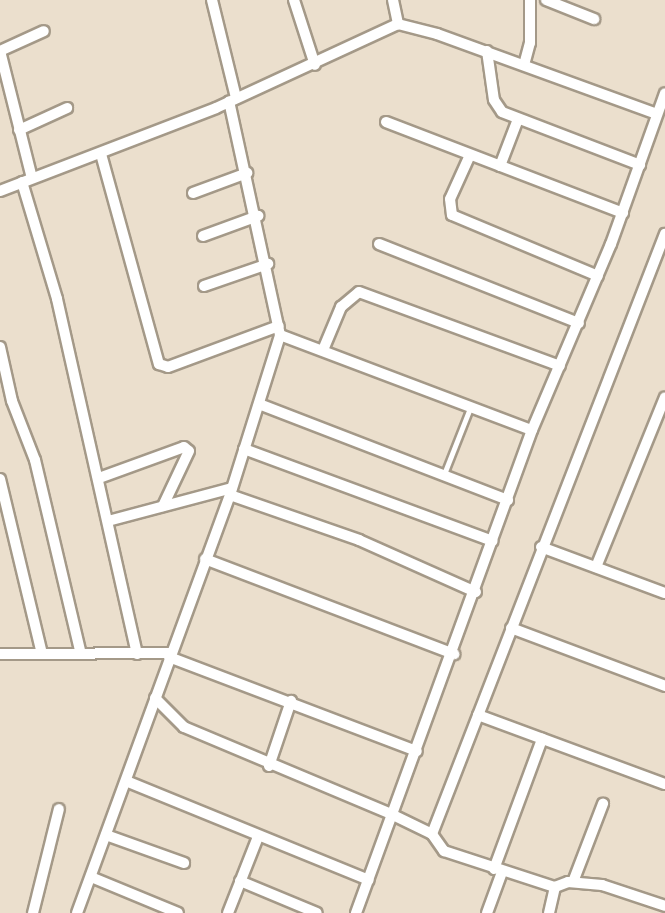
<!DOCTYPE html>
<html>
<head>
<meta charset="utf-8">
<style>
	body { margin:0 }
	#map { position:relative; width:665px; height:913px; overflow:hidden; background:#ebdfcd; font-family:Poppins,sans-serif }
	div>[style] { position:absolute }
	.roads { filter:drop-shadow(2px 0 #a49988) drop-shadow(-2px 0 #a49988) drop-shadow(0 2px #a49988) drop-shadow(0 -2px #a49988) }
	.lane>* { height:5px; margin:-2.5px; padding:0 2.5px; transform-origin:2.5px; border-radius:2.5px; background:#fff }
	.street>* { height:10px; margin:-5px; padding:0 5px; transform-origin:5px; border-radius:5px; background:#fff }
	span { translate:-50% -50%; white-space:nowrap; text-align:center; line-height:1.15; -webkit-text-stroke:5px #f8ecda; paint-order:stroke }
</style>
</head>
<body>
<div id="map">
	<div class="roads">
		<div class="lane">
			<div style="left:444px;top:474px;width:71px;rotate:-68.5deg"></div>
		</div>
		<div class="street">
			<div style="left:212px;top:0;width:101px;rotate:76.2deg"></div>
			<div style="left:294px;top:0;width:68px;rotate:72.1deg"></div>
			<div style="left:393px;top:0;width:25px;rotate:78deg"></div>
			<div style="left:546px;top:0;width:52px;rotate:21.6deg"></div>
			<div style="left:0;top:51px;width:131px;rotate:75.9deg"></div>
			<div style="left:0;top:51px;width:48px;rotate:-24.4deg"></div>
			<div style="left:487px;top:51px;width:49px;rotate:81.9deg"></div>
			<div style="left:494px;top:100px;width:14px;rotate:56deg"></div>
			<div style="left:502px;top:112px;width:148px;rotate:21deg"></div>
			<div style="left:524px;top:65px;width:23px;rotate:-75deg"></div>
			<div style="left:530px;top:43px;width:43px;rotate:-90deg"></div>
			<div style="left:386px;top:122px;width:254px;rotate:21deg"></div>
			<div style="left:19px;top:130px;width:53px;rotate:-24.6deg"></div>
			<div style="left:101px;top:154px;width:218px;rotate:74.6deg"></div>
			<div style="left:159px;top:364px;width:9px;rotate:18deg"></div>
			<div style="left:168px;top:367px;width:118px;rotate:-20.3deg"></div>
			<div style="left:470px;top:155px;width:48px;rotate:114.4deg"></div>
			<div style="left:450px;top:199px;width:16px;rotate:83deg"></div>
			<div style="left:452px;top:215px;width:158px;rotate:22.7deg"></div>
			<div style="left:500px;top:166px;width:50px;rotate:-69deg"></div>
			<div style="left:22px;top:182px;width:122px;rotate:73.3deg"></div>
			<div style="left:57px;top:299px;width:364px;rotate:77.3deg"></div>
			<div style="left:0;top:191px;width:231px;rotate:-21deg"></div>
			<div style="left:216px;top:108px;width:200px;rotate:-24.8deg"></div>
			<div style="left:398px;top:24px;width:40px;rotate:14.4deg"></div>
			<div style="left:437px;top:34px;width:234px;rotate:20deg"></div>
			<div style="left:193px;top:193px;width:58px;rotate:-20.3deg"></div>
			<div style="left:203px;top:236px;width:59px;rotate:-20deg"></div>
			<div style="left:379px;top:244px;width:215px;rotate:21.6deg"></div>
			<div style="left:204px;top:286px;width:68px;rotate:-19deg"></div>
			<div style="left:280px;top:335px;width:269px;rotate:20.7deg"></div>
			<div style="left:0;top:347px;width:55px;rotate:77.5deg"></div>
			<div style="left:12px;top:401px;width:63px;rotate:68.7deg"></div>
			<div style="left:35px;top:460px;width:199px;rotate:76.7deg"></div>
			<div style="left:323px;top:350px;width:47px;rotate:-67.3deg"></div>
			<div style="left:341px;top:307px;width:23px;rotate:-40deg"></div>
			<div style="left:359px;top:292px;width:214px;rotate:20.2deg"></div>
			<div style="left:259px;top:404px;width:267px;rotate:21.1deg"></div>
			<div style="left:244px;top:449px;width:265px;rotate:20.3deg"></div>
			<div style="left:99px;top:478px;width:90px;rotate:-20deg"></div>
			<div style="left:184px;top:447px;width:6px;rotate:39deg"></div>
			<div style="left:189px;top:451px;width:61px;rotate:115.3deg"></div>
			<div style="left:0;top:479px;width:180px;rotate:76.5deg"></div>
			<div style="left:230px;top:495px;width:137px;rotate:19.2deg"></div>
			<div style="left:359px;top:540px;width:128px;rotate:24deg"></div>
			<div style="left:108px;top:521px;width:128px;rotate:-14.9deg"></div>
			<div style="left:541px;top:547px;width:132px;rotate:20.4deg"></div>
			<div style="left:205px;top:559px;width:267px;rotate:20.9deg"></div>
			<div style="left:596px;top:567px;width:183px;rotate:-67.9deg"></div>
			<div style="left:511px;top:628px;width:165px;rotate:20.6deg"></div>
			<div style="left:0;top:654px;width:171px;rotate:-0.3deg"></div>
			<div style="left:169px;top:657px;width:265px;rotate:20.8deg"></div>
			<div style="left:155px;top:698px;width:41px;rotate:45deg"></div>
			<div style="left:184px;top:727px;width:227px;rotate:22.8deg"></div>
			<div style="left:393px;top:815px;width:43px;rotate:26deg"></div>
			<div style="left:432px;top:834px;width:21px;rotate:55deg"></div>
			<div style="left:444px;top:851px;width:117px;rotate:18deg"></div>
			<div style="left:555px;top:887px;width:14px;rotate:-21deg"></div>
			<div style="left:568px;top:882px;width:34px;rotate:5deg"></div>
			<div style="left:602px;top:885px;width:66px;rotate:18.4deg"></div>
			<div style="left:478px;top:715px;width:199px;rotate:20.3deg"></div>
			<div style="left:269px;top:766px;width:69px;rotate:-71.3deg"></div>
			<div style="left:126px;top:781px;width:262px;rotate:22.2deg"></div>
			<div style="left:432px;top:834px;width:644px;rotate:-68.78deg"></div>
			<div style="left:106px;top:835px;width:83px;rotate:19.7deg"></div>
			<div style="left:494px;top:869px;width:139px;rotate:-69.7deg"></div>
			<div style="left:91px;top:877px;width:94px;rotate:22.5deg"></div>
			<div style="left:240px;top:881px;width:83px;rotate:22.6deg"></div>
			<div style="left:573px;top:882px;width:84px;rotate:-69deg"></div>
			<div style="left:33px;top:913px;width:107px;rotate:-76deg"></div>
			<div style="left:77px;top:913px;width:445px;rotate:-69.9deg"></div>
			<div style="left:230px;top:495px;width:168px;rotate:-72.6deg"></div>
			<div style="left:280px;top:335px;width:239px;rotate:-102.3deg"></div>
			<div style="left:228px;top:913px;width:82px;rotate:-68.5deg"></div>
			<div style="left:356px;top:913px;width:514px;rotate:-69.98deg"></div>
			<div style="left:532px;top:430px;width:202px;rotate:-67deg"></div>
			<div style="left:611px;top:244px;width:160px;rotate:-70.3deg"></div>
			<div style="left:487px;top:913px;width:44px;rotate:-69.9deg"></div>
			<div style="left:549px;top:913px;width:27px;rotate:-77deg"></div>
		</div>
	</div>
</div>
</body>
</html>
